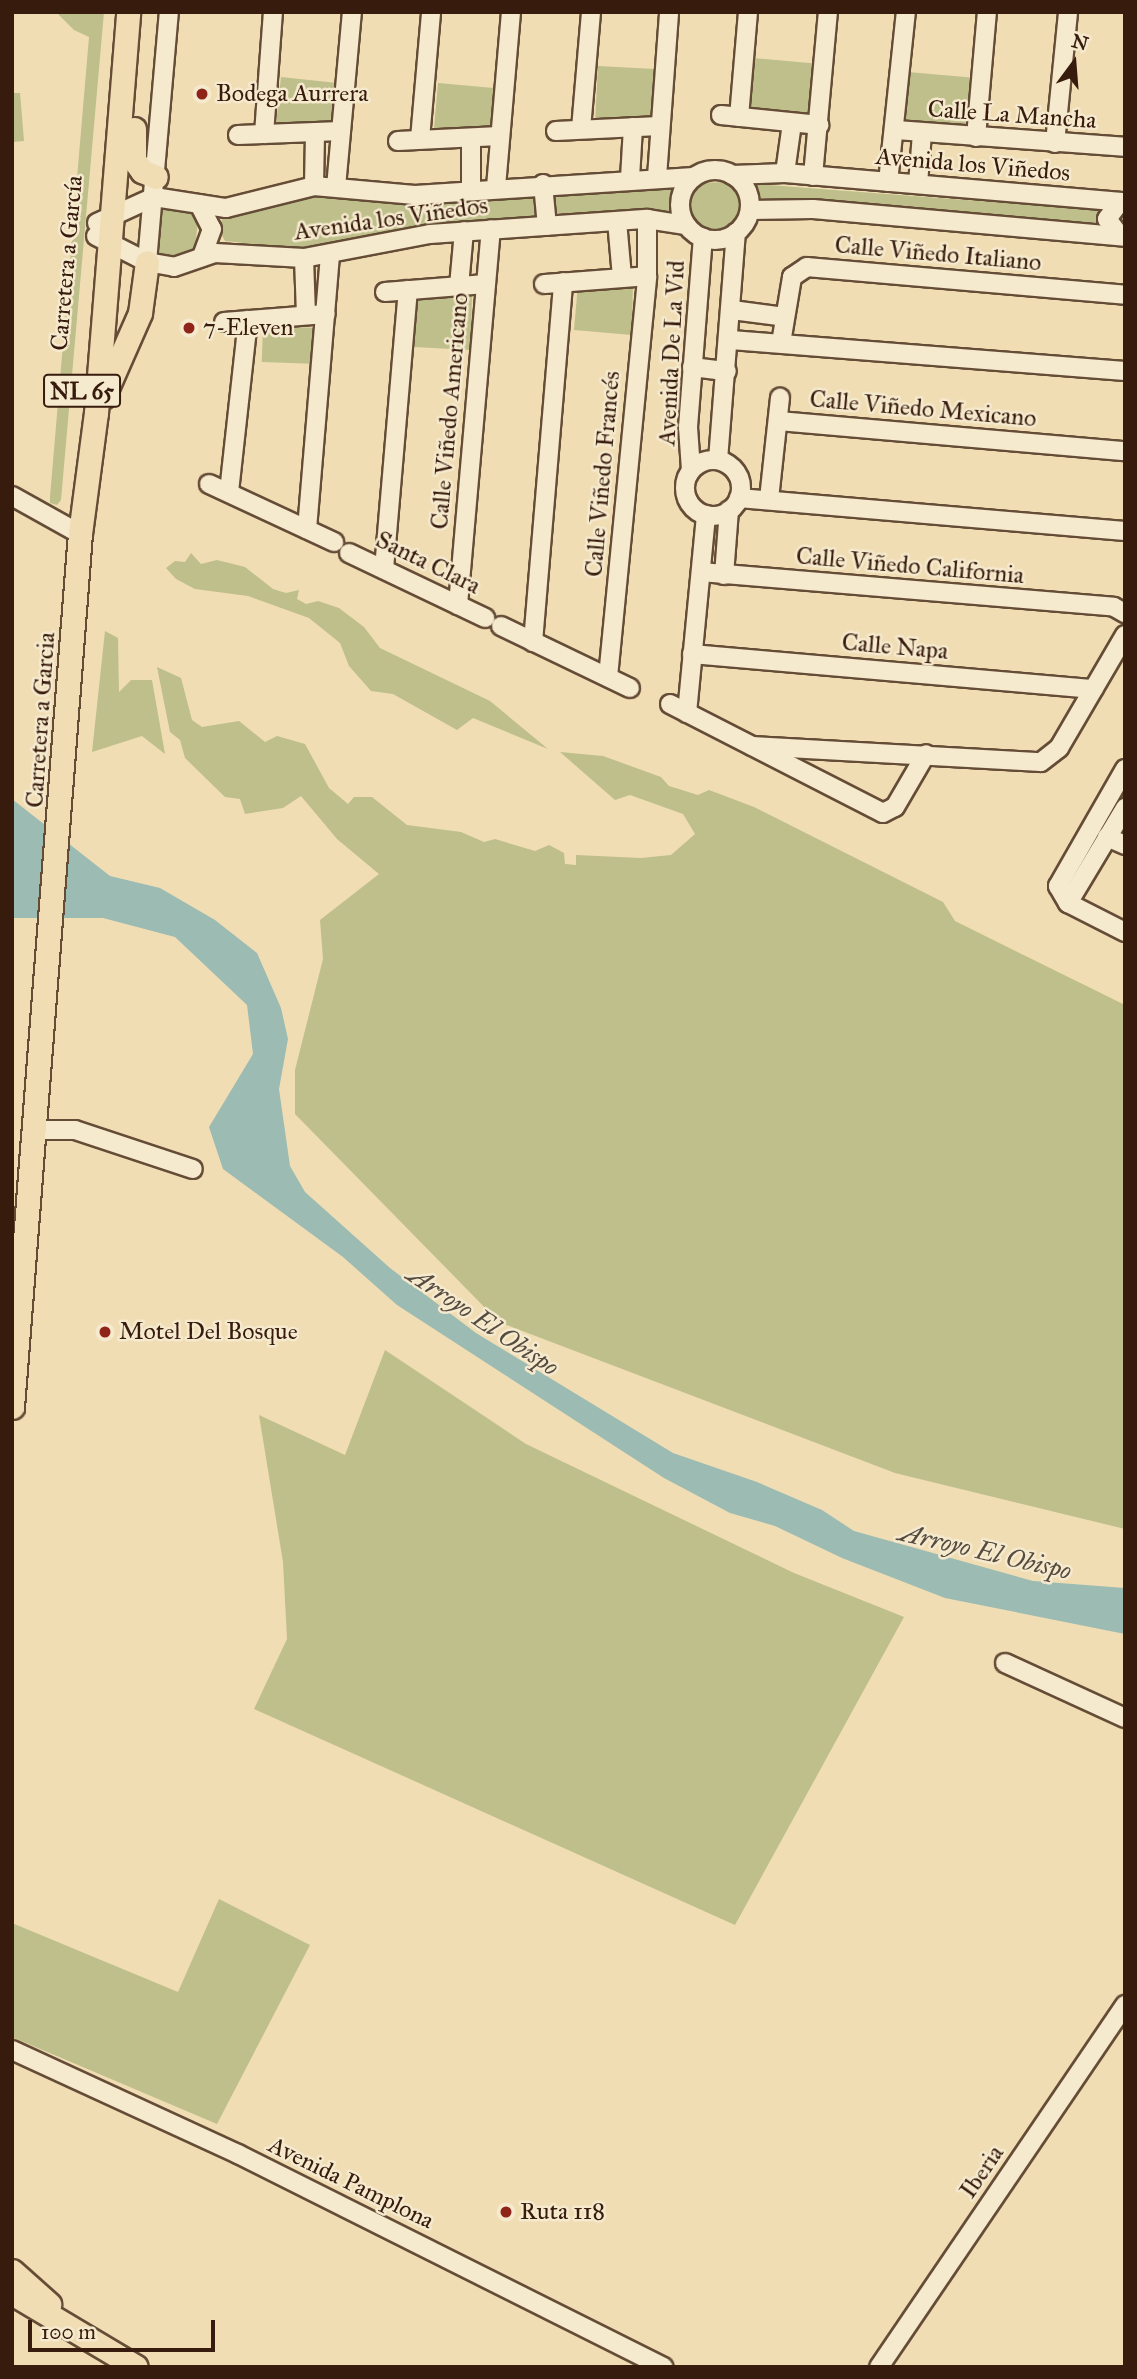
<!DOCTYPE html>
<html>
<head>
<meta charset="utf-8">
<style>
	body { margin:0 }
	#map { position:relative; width:1137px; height:2379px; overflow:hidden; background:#f0ddb4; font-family:"IM FELL Great Primer",serif }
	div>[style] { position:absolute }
	.green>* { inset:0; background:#bebf8a; transform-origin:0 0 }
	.water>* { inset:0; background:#9bbbb3 }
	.roads { filter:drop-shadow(2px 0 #654c36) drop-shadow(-2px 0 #654c36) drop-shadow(0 2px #654c36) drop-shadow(0 -2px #654c36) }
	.minor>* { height:18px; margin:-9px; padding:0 9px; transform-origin:9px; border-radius:9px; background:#f5e9ce }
	.minor>.ring { margin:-9px; padding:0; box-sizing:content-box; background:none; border:18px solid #f5e9ce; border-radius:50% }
	.major>* { height:23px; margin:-11.5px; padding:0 11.5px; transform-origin:11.5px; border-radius:11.5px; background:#f0ddb4 }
	.dots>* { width:19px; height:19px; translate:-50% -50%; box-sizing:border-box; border:4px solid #f5e9ce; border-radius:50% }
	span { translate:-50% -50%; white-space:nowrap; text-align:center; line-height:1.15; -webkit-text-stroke:5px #f5e9ce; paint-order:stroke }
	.shield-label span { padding:2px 5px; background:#f5e9ce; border:2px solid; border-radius:5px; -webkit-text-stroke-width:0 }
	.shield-label { font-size:23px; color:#371b0c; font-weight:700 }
	.poi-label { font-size:24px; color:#371b0c }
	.left { translate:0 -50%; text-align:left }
	.street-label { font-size:24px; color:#371b0c }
	.water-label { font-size:26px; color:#554b3e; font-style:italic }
	.frame { position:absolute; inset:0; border:14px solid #371b0c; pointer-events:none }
	.north { position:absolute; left:1039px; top:28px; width:70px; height:70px; -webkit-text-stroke:5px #f5e9ce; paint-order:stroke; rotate:16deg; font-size:19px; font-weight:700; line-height:28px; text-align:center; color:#371b0c }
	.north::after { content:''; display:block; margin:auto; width:24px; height:32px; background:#371b0c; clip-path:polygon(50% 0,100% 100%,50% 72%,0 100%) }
	.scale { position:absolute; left:28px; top:2320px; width:187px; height:32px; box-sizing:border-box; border:4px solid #371b0c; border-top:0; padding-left:9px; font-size:21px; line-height:24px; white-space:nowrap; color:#371b0c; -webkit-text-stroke:5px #f5e9ce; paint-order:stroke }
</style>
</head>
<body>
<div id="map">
	<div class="green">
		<div style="clip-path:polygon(56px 12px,104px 12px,61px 500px,57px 505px,50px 503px,50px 497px,89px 37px,74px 30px)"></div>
		<div style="left:753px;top:58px;width:62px;height:52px;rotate:5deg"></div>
		<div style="left:598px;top:66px;width:57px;height:52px;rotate:3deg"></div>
		<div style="left:908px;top:72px;width:63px;height:51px;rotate:5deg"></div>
		<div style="left:281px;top:77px;width:54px;height:50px;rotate:6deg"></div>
		<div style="left:438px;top:83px;width:56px;height:46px;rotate:5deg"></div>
		<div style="clip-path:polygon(12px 93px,20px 93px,24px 141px,12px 142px)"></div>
		<div style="clip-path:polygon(728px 182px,1125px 212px,1125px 231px,793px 203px,736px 230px,697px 231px,660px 213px,404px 230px,310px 250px,225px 241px,218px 228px,224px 216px,293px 195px)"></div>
		<div style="clip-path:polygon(161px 201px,190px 209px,198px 220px,195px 247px,173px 263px,157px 258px)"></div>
		<div style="clip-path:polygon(633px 279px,632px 335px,574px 330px,578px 284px)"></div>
		<div style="clip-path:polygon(472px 290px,471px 350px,414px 347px,419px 293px)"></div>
		<div style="left:263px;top:326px;width:50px;height:36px;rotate:2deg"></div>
		<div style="clip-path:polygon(191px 553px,201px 564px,217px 560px,245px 567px,273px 589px,286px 593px,299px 590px,297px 599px,306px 604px,318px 601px,339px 608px,364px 627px,380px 648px,490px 701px,548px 749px,473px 718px,457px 730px,393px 694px,371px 691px,349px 666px,340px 643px,309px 618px,248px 596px,195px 589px,176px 579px,166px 568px,175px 561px,185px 562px)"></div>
		<div style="clip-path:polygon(105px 631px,118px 638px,119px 692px,131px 680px,152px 680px,165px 754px,142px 736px,92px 752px)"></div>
		<div style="clip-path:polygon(157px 667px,181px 678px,192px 720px,202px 727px,239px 721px,265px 742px,277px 736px,305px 744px,329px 788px,348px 804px,354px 797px,372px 797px,407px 825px,461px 832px,484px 842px,495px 839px,535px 851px,549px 845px,564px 853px,565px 864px,576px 865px,576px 855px,641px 858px,671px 855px,695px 834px,683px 814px,630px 795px,615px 800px,560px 752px,603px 756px,661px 777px,669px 786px,698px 795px,709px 790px,754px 807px,943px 902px,955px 921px,1125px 1005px,1125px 1529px,895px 1473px,499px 1322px,295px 1114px,295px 1070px,323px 959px,320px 920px,379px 874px,337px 839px,301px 796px,283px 808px,245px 814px,240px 799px,225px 797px,185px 758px,180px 740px,170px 732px)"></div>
		<div style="clip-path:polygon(385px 1350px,526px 1444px,794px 1573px,904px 1617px,735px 1925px,254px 1709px,287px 1639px,283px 1562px,259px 1415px,345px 1455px)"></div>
		<div style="clip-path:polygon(219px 1899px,310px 1945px,217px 2124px,12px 2037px,12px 1923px,178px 1992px)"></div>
	</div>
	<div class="water">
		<div style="clip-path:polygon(12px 799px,110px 876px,160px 888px,215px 920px,257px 953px,281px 1008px,288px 1039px,279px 1089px,290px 1166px,305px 1192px,390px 1268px,476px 1333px,673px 1453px,757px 1482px,822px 1510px,854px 1531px,1033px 1581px,1125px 1588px,1125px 1634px,945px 1598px,842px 1558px,775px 1526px,730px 1513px,664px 1478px,397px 1305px,343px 1257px,223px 1169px,209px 1127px,253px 1054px,247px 1005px,175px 937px,103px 918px,12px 918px)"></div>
	</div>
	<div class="roads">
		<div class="minor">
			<div style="left:721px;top:115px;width:99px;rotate:5.8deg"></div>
			<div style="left:739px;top:117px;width:105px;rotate:-85.1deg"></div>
			<div style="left:581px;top:129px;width:117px;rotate:-85.1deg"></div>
			<div style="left:895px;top:130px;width:231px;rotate:4.2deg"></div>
			<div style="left:556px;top:131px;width:103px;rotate:-2.8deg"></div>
			<div style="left:264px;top:134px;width:122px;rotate:-85.8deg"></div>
			<div style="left:238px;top:135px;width:103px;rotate:-2.2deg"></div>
			<div style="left:976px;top:137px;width:125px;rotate:-85deg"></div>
			<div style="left:471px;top:138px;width:51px;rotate:90deg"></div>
			<div style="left:420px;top:139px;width:127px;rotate:-85deg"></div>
			<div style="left:398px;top:141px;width:101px;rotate:-2.8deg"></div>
			<div style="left:1055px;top:143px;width:132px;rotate:-84.3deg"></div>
			<div class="ring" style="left:680px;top:170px;width:52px;height:52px"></div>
			<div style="left:785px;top:173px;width:50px;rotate:-82deg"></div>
			<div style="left:732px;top:175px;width:53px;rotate:-2.2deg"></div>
			<div style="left:785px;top:173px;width:341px;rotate:4.9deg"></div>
			<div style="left:813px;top:176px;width:165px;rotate:-84.8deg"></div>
			<div style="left:657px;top:177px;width:165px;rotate:-85.8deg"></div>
			<div style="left:630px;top:178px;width:51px;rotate:-86.6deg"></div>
			<div style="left:888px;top:182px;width:171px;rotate:-84deg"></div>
			<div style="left:543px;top:184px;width:42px;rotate:84.6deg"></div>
			<div style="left:918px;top:184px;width:51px;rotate:-85.5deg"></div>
			<div style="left:314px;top:186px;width:54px;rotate:-88.9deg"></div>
			<div style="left:336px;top:187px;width:176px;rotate:-84.8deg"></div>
			<div style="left:496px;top:187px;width:176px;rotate:-85.1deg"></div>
			<div style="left:199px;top:204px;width:28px;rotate:63deg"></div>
			<div style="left:212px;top:229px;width:30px;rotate:110deg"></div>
			<div style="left:750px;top:210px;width:63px;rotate:-0.9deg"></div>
			<div style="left:813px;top:209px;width:313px;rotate:5.1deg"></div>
			<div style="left:617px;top:221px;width:56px;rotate:84.9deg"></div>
			<div style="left:97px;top:223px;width:63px;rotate:-24.5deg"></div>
			<div style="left:154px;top:197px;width:73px;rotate:8.7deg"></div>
			<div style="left:226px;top:208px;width:91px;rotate:-14deg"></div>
			<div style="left:314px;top:186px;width:101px;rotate:5.1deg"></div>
			<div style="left:415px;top:195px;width:279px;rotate:-3.7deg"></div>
			<div style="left:96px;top:236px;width:57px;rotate:27deg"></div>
			<div style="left:147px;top:262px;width:27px;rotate:10deg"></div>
			<div style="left:174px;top:267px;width:43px;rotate:-18.9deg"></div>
			<div style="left:215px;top:253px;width:89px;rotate:3.2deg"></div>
			<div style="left:304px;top:258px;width:128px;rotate:-10.8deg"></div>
			<div style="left:430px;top:234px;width:218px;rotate:-4deg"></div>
			<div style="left:647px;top:219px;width:39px;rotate:9deg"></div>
			<div style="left:1120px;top:236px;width:21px;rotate:-127deg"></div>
			<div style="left:1107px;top:219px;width:21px;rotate:-53deg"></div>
			<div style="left:304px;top:258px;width:57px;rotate:88deg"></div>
			<div style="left:147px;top:262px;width:251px;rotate:-85deg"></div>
			<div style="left:544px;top:284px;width:103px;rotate:-4.4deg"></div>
			<div style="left:459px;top:286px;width:55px;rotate:-84.8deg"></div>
			<div style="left:385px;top:292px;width:101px;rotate:-4.5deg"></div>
			<div style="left:732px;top:310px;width:53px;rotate:7.5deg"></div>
			<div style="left:224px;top:322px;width:102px;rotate:-4.5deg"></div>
			<div style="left:731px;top:340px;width:395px;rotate:4.5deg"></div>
			<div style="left:781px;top:343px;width:67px;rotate:-80.5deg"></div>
			<div style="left:792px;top:277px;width:18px;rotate:-34deg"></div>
			<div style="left:807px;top:267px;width:319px;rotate:5deg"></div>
			<div style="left:692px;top:367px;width:35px;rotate:7deg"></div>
			<div style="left:779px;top:421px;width:347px;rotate:5deg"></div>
			<div style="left:718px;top:460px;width:228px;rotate:-85.5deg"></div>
			<div class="ring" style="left:685px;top:460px;width:38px;height:38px"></div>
			<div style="left:691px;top:470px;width:43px;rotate:-94deg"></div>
			<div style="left:688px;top:427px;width:190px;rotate:-85.5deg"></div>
			<div style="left:209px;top:484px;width:138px;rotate:24.9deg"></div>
			<div style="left:229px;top:492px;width:173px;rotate:-83.7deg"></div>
			<div style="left:12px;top:496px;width:78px;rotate:29.2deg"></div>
			<div style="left:739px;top:498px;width:387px;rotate:4.9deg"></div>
			<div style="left:769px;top:499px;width:102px;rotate:-83.8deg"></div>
			<div style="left:307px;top:529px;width:276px;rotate:-85.2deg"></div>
			<div style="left:349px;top:553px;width:151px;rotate:25.5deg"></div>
			<div style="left:384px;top:569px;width:280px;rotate:-85.1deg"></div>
			<div style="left:701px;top:572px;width:414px;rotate:4.8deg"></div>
			<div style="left:1114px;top:607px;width:13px;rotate:29deg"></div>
			<div style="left:724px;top:575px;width:65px;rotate:-85.6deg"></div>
			<div style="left:458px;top:605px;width:377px;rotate:-85deg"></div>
			<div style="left:501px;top:626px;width:143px;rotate:25.7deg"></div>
			<div style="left:533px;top:642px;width:361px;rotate:-85.2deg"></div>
			<div style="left:692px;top:654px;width:403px;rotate:5deg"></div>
			<div style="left:608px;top:677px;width:403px;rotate:-84.4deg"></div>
			<div style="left:647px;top:276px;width:57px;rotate:-90deg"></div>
			<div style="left:670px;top:704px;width:239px;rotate:27.1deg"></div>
			<div style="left:883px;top:813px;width:13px;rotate:-27deg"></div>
			<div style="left:895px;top:807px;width:61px;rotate:-59.7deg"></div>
			<div style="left:687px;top:713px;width:199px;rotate:-84.5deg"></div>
			<div style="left:752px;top:746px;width:289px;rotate:3.2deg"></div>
			<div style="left:1041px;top:762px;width:23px;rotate:-38deg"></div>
			<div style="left:1059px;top:748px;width:131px;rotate:-59.7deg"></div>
			<div style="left:1125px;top:769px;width:135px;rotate:119.8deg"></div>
			<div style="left:1058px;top:886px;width:20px;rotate:60deg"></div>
			<div style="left:1068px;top:903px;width:64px;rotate:27deg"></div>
			<div style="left:1107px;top:837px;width:20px;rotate:24deg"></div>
			<div style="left:1068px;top:903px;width:111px;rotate:-59deg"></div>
			<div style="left:33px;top:1130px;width:42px"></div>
			<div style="left:75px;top:1130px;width:124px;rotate:18.3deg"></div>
			<div style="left:1005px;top:1663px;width:132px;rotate:24.6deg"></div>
			<div style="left:12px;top:2050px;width:249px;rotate:24.7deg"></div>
			<div style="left:238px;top:2154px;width:476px;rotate:26.6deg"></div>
			<div style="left:879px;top:2367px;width:438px;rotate:-55.8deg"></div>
		</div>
		<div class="major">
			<div style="left:134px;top:129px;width:31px;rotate:90deg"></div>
			<div style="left:134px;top:160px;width:14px;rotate:54deg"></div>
			<div style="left:142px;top:171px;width:15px;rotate:23deg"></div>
			<div style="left:103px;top:397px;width:92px;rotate:-66.2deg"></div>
			<div style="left:140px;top:313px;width:51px;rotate:-82.2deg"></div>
			<div style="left:12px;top:1407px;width:876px;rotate:-85.55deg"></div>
			<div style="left:80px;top:534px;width:122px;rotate:-82.5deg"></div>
			<div style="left:96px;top:413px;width:402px;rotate:-85.4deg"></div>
			<div style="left:12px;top:2271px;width:50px;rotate:41.7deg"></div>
			<div style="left:12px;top:2293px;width:144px;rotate:30.8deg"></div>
		</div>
	</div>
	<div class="dots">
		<div style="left:202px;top:94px;background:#8f2418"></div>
		<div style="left:189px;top:328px;background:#8f2418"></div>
		<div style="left:105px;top:1332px;background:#8f2418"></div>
		<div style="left:506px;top:2212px;background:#8f2418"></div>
	</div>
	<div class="shield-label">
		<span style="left:82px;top:391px">NL 65</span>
	</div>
	<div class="poi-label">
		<span class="left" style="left:216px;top:94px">Bodega Aurrera</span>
		<span class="left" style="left:203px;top:328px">7-Eleven</span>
		<span class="left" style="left:119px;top:1332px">Motel Del Bosque</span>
		<span class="left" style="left:520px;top:2212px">Ruta 118</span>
	</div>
	<div class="street-label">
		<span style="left:1012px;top:115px;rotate:4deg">Calle La Mancha</span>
		<span style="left:973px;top:165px;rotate:5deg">Avenida los Viñedos</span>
		<span style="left:391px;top:219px;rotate:-8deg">Avenida los Viñedos</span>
		<span style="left:938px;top:254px;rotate:5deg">Calle Viñedo Italiano</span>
		<span style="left:67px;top:263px;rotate:-85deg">Carretera a García</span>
		<span style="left:672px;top:353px;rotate:-87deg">Avenida De La Vid</span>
		<span style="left:923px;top:409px;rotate:5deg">Calle Viñedo Mexicano</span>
		<span style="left:450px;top:411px;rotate:-85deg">Calle Viñedo Americano</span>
		<span style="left:603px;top:474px;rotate:-85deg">Calle Viñedo Francés</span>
		<span style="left:428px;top:563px;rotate:26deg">Santa Clara</span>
		<span style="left:910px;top:566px;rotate:5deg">Calle Viñedo California</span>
		<span style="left:895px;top:647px;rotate:5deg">Calle Napa</span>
		<span style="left:41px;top:720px;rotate:-86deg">Carretera a Garcia</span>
		<span style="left:982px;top:2172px;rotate:-56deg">Iberia</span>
		<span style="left:351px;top:2183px;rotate:26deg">Avenida Pamplona</span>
	</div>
	<div class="water-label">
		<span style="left:483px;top:1321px;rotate:34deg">Arroyo El Obispo</span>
		<span style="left:985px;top:1552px;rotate:13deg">Arroyo El Obispo</span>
	</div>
	<div class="frame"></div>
	<div class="north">N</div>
	<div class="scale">100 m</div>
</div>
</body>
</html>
